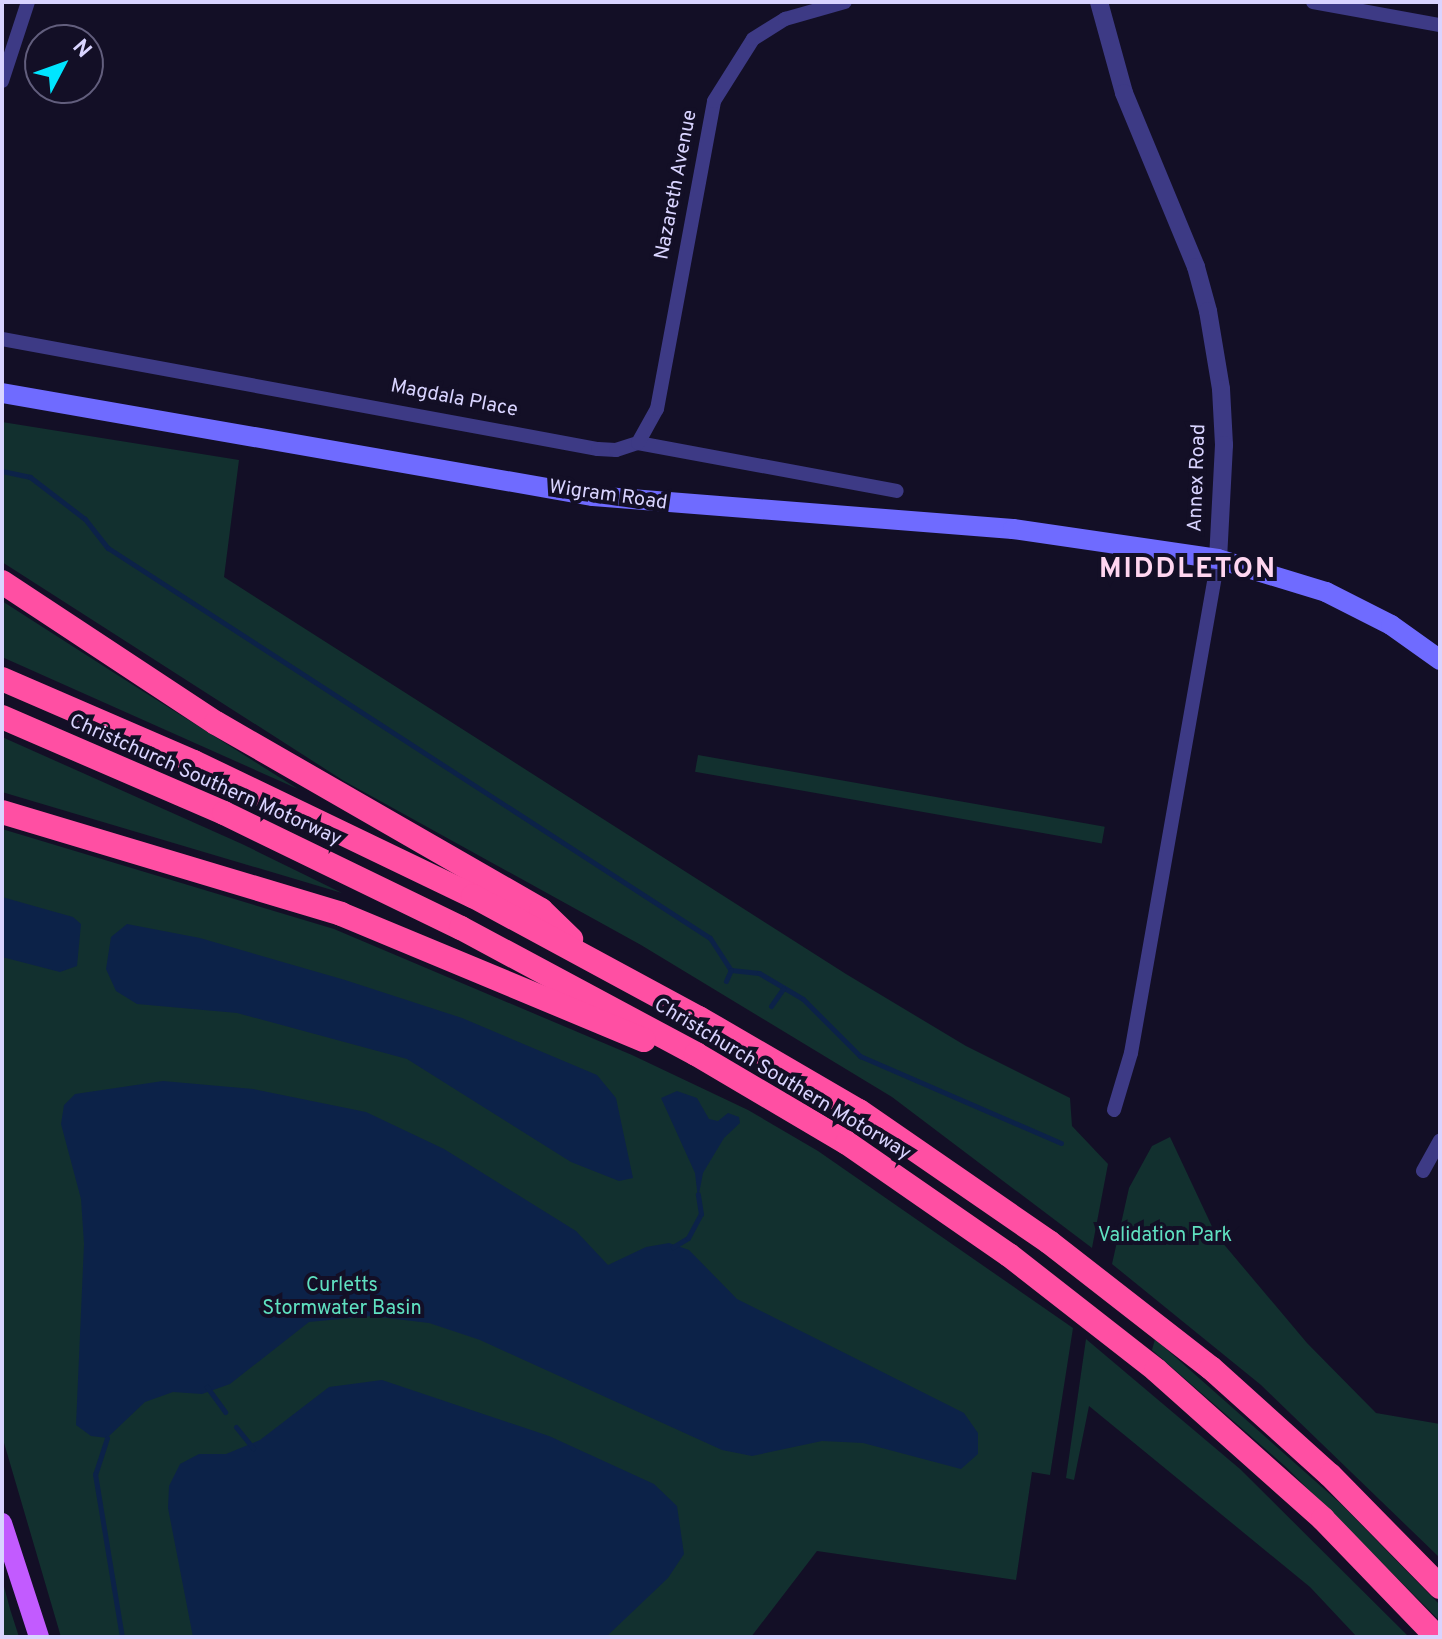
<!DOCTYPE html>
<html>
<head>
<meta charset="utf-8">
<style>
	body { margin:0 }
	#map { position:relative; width:1442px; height:1639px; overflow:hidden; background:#130f26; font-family:Overpass,sans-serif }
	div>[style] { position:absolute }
	.green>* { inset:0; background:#12302f; transform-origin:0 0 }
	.water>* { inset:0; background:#0c2248 }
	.stream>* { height:5px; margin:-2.5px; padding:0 2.5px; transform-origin:2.5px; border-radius:2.5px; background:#0c2248 }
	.minor>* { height:14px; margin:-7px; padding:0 7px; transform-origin:7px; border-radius:7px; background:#3d3a85 }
	.tertiary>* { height:18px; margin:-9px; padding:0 9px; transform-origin:9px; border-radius:9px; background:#3d3a85 }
	.secondary>* { height:20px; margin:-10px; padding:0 10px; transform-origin:10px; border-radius:10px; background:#6f6bff }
	.primary>* { height:20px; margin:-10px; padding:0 10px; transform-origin:10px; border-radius:10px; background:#c25bff }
	.motorway>* { height:24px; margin:-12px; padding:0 12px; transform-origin:12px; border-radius:12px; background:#ff4fa3 }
	span { translate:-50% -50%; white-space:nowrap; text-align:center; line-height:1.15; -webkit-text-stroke:8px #130f26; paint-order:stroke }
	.street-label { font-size:20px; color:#d9d4ff }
	.park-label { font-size:20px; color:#5fe0c0 }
	.district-label { font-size:28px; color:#ffd6f0; font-weight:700; letter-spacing:2px }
	.frame { position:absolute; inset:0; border:4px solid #d9d4ff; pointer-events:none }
	.north { position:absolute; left:24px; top:24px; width:80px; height:80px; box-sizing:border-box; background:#130f26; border:2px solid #625e7d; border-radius:50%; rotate:49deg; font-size:22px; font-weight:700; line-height:32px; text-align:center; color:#d9d4ff }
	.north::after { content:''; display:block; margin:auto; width:28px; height:36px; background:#00e5ff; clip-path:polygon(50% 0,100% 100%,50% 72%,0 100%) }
</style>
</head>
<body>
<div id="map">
	<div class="green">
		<div style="clip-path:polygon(2px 422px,239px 460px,224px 577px,846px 974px,966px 1046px,1070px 1098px,1072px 1126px,1108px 1164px,1092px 1248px,892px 1097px,641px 945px,344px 781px,2px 562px)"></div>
		<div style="clip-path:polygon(2px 601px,133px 685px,298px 789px,2px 657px)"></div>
		<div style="clip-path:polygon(2px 737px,242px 844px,342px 893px,2px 792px)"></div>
		<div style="left:698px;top:755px;width:413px;height:17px;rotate:10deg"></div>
		<div style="clip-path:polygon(2px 829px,334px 929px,632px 1055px,748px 1110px,818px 1151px,1073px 1328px,1050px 1475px,1032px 1472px,1016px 1580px,817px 1551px,751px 1637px,61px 1637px,2px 1436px)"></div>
		<div style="clip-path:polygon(1170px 1137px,1216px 1235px,1307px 1343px,1376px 1413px,1440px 1424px,1440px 1558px,1261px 1385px,1112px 1264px,1129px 1188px,1152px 1146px)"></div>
		<div style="clip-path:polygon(1086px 1339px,1240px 1469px,1409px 1637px,1357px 1637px,1310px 1587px,1089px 1406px,1074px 1480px,1066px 1478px)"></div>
		<div style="clip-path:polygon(1155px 1339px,1341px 1504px,1440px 1605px,1440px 1621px,1286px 1467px,1152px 1350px)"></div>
		<div style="clip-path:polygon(2px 1579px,10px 1609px,19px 1637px,2px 1637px)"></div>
	</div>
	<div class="water">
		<div style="clip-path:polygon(2px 897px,73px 917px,81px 924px,77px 966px,60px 972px,2px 957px)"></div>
		<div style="clip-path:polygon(127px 924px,200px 938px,345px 980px,462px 1018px,597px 1075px,616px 1098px,633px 1178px,619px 1181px,571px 1162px,407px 1059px,237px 1013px,137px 1004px,116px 991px,106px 969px,111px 937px)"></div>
		<div style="clip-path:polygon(163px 1081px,253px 1089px,366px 1112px,444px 1149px,576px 1231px,608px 1265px,646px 1247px,669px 1243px,689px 1250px,737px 1299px,964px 1413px,978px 1433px,978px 1454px,961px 1469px,863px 1443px,822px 1441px,752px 1456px,722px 1450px,480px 1340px,429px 1323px,371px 1316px,309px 1322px,230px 1384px,202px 1394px,173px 1392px,145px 1402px,107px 1438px,91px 1436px,76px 1425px,84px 1244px,81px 1199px,61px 1124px,64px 1105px,75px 1094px)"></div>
		<div style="clip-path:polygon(677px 1091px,697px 1098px,709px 1119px,718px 1121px,728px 1113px,739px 1117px,740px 1123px,724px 1138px,703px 1173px,698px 1199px,695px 1173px,661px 1098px)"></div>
		<div style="clip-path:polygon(382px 1380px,549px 1436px,654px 1484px,677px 1506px,684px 1554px,668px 1578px,606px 1637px,193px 1637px,168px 1508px,169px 1486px,180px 1464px,199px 1454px,226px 1454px,260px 1440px,329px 1387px)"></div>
	</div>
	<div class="stream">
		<div style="left:2px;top:471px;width:29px;rotate:12deg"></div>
		<div style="left:30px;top:477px;width:69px;rotate:37.4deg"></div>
		<div style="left:85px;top:519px;width:37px;rotate:52deg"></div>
		<div style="left:108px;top:548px;width:717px;rotate:32.94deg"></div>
		<div style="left:710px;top:938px;width:38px;rotate:57deg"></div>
		<div style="left:731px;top:970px;width:28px;rotate:6deg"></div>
		<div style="left:759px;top:973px;width:51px;rotate:30.6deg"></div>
		<div style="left:803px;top:999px;width:81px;rotate:45deg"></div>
		<div style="left:860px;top:1056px;width:219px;rotate:23.4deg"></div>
		<div style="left:726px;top:981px;width:12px;rotate:-66deg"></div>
		<div style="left:771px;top:1006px;width:21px;rotate:-55deg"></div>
		<div style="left:673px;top:1247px;width:17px;rotate:-31deg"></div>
		<div style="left:688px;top:1238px;width:27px;rotate:-62deg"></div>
		<div style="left:701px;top:1214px;width:20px;rotate:-99deg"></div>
		<div style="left:207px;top:1387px;width:31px;rotate:54deg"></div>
		<div style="left:236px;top:1427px;width:27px;rotate:51deg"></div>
		<div style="left:107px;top:1438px;width:38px;rotate:108deg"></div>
		<div style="left:95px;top:1474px;width:165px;rotate:80.6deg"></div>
	</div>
	<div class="minor">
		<div style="left:1313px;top:2px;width:129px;rotate:10.3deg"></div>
		<div style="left:2px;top:81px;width:83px;rotate:-71.8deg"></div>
		<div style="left:2px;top:339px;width:606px;rotate:10.46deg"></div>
		<div style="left:598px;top:449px;width:18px;rotate:3deg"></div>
		<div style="left:616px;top:450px;width:23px;rotate:-18deg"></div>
		<div style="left:638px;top:443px;width:263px;rotate:10.5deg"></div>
		<div style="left:638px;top:443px;width:39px;rotate:-61deg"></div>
		<div style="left:657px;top:409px;width:313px;rotate:-79.5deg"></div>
		<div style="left:714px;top:101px;width:73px;rotate:-57.8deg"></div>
		<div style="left:753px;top:39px;width:38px;rotate:-32deg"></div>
		<div style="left:785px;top:19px;width:62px;rotate:-15.8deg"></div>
		<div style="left:1114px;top:1110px;width:59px;rotate:-73.4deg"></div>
		<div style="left:1131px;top:1053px;width:502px;rotate:-80.01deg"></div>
		<div style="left:1423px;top:1171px;width:35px;rotate:-61deg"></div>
	</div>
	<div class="tertiary">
		<div style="left:1099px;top:2px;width:94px;rotate:74.6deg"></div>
		<div style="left:1124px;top:93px;width:188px;rotate:67.5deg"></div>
		<div style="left:1196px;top:267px;width:46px;rotate:74.7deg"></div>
		<div style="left:1208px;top:311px;width:79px;rotate:80.5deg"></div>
		<div style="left:1221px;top:389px;width:56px;rotate:86.9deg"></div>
		<div style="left:1224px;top:445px;width:114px;rotate:93deg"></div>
	</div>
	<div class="secondary">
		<div style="left:2px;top:393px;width:600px;rotate:9.89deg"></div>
		<div style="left:593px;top:496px;width:421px;rotate:4.5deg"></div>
		<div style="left:1013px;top:529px;width:207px;rotate:8.3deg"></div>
		<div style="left:1218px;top:559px;width:113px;rotate:17deg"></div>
		<div style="left:1326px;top:592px;width:73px;rotate:26.9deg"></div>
		<div style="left:1391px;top:625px;width:60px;rotate:35.5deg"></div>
	</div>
	<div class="primary">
		<div style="left:2px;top:1523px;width:120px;rotate:72deg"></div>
	</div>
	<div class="motorway">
		<div style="left:2px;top:582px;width:256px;rotate:33.4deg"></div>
		<div style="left:216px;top:723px;width:375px;rotate:29.9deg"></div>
		<div style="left:541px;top:910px;width:42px;rotate:44deg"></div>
		<div style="left:2px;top:679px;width:209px;rotate:23.4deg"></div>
		<div style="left:194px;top:762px;width:310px;rotate:25.7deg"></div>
		<div style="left:473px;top:896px;width:257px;rotate:28.4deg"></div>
		<div style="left:699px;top:1018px;width:185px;rotate:30.2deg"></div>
		<div style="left:859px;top:1111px;width:231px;rotate:34.6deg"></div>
		<div style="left:1049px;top:1242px;width:205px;rotate:37.9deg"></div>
		<div style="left:1211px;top:1368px;width:160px;rotate:42deg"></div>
		<div style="left:1330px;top:1475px;width:157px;rotate:45.5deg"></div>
		<div style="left:2px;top:717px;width:242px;rotate:23.4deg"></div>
		<div style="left:224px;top:813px;width:263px;rotate:25.9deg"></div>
		<div style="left:461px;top:928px;width:267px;rotate:28.2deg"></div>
		<div style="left:696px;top:1054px;width:175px;rotate:30.5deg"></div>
		<div style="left:847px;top:1143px;width:197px;rotate:34.7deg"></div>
		<div style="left:1009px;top:1255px;width:187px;rotate:38deg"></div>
		<div style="left:1156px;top:1370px;width:224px;rotate:41.7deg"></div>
		<div style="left:1323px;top:1519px;width:164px;rotate:46deg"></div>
		<div style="left:2px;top:812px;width:354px;rotate:16.7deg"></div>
		<div style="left:341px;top:914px;width:328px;rotate:22.6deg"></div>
	</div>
	<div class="street-label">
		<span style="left:677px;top:185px;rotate:-79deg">Nazareth Avenue</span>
		<span style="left:454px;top:399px;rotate:11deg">Magdala Place</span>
		<span style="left:1198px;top:478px;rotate:-88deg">Annex Road</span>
		<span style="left:608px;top:496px;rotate:8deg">Wigram Road</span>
		<span style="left:205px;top:781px;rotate:24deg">Christchurch Southern Motorway</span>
		<span style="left:782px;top:1080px;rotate:31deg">Christchurch Southern Motorway</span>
	</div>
	<div class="park-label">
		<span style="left:1165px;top:1236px">Validation Park</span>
		<span style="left:342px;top:1298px">Curletts<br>Stormwater Basin</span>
	</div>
	<div class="district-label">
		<span style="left:1188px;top:570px">MIDDLETON</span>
	</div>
	<div class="frame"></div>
	<div class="north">N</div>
</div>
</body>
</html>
